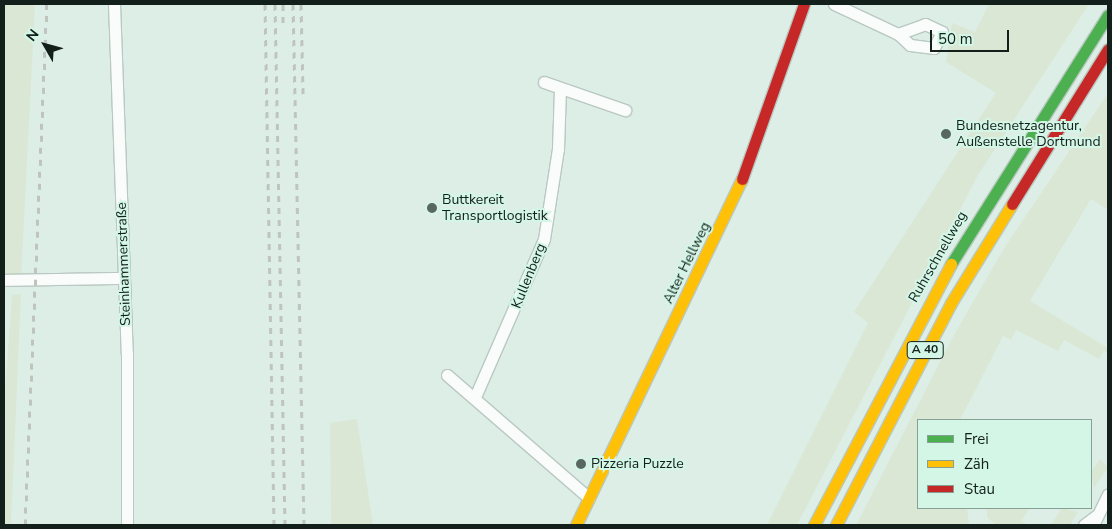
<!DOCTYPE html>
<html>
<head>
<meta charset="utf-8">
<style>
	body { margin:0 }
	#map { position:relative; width:1112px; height:529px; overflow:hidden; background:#dceee6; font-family:"Nunito Sans",sans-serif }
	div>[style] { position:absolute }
	.green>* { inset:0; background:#dae7d4 }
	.roads { filter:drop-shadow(1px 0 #b9c8c2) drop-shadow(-1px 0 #b9c8c2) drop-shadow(0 1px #b9c8c2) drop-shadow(0 -1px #b9c8c2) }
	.street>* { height:11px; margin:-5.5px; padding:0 5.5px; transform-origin:5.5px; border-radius:5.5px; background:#fafcfb }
	.fast>* { height:11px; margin:-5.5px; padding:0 5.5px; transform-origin:5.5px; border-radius:5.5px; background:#4caf50 }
	.slow>* { height:11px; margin:-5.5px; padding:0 5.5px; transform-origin:5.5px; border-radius:5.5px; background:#ffc107 }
	.jam>* { height:11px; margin:-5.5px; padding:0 5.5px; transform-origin:5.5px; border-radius:5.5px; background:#c62828 }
	.rail>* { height:3px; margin-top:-1.5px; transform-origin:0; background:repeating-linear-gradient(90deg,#bfc4c1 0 6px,transparent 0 12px) }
	.dots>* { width:14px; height:14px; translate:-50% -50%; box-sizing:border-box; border:2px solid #d4f6e7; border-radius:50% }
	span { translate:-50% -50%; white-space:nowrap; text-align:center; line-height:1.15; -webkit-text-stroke:4px #d4f6e7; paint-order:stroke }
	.shield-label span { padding:1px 4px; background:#d4f6e7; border:1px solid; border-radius:4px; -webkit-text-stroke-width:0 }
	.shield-label { font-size:12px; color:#121f1a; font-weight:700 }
	.poi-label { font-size:14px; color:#121f1a }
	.left { translate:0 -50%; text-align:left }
	.street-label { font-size:14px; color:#121f1a }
	.frame { position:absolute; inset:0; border:5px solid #121f1a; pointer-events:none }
	.legend { position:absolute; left:917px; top:419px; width:175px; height:90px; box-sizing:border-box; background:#d4f6e7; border:1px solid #86a095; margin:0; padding:6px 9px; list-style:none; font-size:15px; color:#121f1a }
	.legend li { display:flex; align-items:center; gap:10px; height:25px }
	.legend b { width:25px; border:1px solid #86a095 }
	.north { position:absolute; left:20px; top:20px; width:50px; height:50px; -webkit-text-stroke:4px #d4f6e7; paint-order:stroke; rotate:308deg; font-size:14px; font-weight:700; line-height:20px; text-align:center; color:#121f1a }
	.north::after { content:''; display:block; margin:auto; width:18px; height:22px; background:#121f1a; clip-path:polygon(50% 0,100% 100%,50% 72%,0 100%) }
	.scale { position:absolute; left:930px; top:30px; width:79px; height:22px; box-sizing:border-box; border:2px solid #121f1a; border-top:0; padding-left:6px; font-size:15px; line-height:18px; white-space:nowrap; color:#121f1a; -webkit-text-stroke:4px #d4f6e7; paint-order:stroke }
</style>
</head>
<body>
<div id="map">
	<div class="green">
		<div style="clip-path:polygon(4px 4px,35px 4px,21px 280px,4px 280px)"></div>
		<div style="clip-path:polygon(989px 4px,1089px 4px,978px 175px,797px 525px,767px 525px,868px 323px,854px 312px,996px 93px,946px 62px,952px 23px,975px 32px)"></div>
		<div style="clip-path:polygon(1108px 93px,1108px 210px,1091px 199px,1030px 301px,1108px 348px,1108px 353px,1104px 351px,1099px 359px,1064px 340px,1058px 351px,1016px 330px,1011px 340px,1003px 336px,960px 420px,918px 420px,918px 508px,967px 508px,969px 525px,856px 525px,954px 335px,1003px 250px)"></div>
		<div style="clip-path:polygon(21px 294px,11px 525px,4px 525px,4px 405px,12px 295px)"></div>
		<div style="clip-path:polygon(357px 419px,373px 525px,331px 525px,330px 423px)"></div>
		<div style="clip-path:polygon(1100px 459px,1108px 467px,1094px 488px,1091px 472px)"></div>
		<div style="clip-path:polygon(987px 508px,1030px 508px,1021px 521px,1028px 525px,996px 525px,987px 517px)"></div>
		<div style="clip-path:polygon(1062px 508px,1078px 512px,1070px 525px,1051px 525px)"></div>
	</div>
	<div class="roads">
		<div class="street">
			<div style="left:114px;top:4px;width:350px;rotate:87.9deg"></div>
			<div style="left:127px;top:354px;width:171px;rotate:90deg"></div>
			<div style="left:834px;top:4px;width:71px;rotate:25.1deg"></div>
			<div style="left:925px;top:24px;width:19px;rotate:25deg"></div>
			<div style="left:942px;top:32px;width:18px;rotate:117deg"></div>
			<div style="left:934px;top:48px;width:24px;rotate:-173deg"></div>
			<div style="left:910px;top:45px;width:16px;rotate:-137deg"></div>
			<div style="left:898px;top:34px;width:29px;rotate:-20deg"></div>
			<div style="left:544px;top:82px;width:86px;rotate:19.1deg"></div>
			<div style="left:4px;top:280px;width:120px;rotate:-1deg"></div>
			<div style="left:447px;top:375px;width:188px;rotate:40.9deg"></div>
			<div style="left:475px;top:397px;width:172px;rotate:-66.4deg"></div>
			<div style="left:544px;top:239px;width:91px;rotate:-81.2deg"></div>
			<div style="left:558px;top:149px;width:61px;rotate:-88.1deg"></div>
			<div style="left:1084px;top:525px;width:15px;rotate:-37deg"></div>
			<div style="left:1093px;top:525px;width:34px;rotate:-64deg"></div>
		</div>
		<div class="fast">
			<div style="left:951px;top:264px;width:294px;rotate:-57.8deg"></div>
		</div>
		<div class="slow">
			<div style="left:576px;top:525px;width:384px;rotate:-64.4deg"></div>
			<div style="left:814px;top:525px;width:295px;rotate:-62.3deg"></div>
			<div style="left:836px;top:525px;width:250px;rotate:-62.6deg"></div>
			<div style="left:951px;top:303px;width:116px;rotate:-58.4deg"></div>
		</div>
		<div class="jam">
			<div style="left:742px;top:179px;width:186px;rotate:-70.5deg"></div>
			<div style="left:1012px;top:204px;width:182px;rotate:-58.2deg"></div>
		</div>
	</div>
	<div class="rail">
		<div style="left:265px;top:4px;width:521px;rotate:89.01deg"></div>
		<div style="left:275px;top:4px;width:521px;rotate:88.9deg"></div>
		<div style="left:283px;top:4px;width:21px;rotate:90deg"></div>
		<div style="left:293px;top:4px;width:521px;rotate:88.79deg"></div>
		<div style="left:301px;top:4px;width:91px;rotate:88.7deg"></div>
		<div style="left:25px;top:525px;width:521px;rotate:-87.58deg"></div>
	</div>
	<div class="dots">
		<div style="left:946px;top:134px;background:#596761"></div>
		<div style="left:432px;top:208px;background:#596761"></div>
		<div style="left:581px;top:464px;background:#596761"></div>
	</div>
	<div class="shield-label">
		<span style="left:925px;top:350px">A 40</span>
	</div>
	<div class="poi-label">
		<span class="left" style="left:956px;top:134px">Bundesnetzagentur,<br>Außenstelle Dortmund</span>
		<span class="left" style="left:442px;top:208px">Buttkereit<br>Transportlogistik</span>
		<span class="left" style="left:591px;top:464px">Pizzeria Puzzle</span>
	</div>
	<div class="street-label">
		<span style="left:938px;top:257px;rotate:-60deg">Ruhrschnellweg</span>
		<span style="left:687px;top:263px;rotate:-64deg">Alter Hellweg</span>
		<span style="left:124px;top:264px;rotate:-92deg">Steinhammerstraße</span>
		<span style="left:529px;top:276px;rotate:-68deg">Kullenberg</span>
	</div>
	<div class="frame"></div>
	<ul class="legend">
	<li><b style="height:6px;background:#4caf50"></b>Frei</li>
	<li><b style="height:6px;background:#ffc107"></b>Zäh</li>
	<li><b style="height:6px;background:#c62828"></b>Stau</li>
	</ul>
	<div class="north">N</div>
	<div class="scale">50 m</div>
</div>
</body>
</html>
